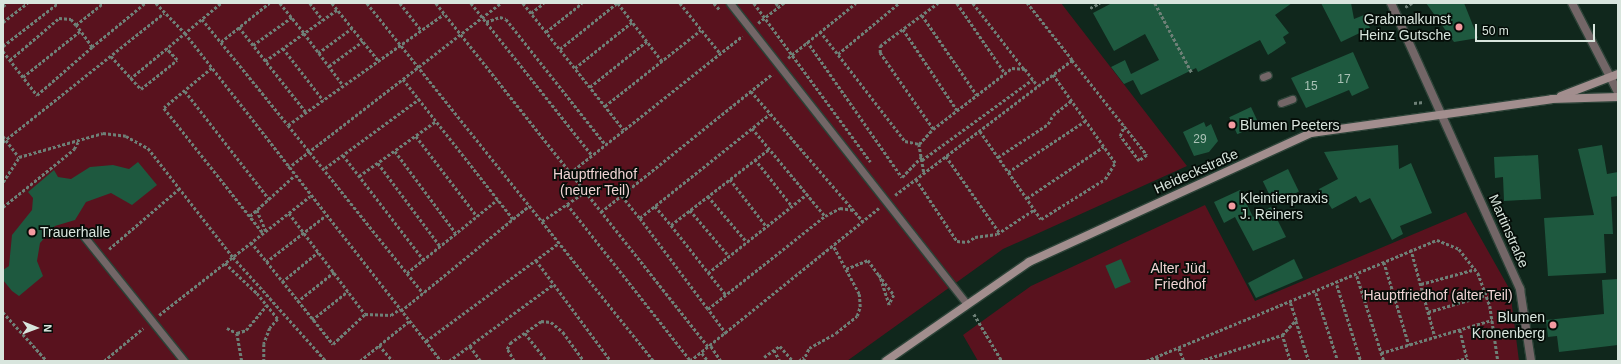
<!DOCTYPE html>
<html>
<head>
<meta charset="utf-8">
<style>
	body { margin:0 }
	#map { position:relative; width:1621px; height:364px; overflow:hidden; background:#10271c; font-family:Arial,sans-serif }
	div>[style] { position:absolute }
	.green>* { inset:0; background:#59121e }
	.building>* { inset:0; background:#1e593f; transform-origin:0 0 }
	.path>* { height:2.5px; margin-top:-1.25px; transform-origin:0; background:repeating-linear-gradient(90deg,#6e8077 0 3px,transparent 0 5px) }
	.roads { filter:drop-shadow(1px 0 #2c4237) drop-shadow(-1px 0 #2c4237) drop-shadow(0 1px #2c4237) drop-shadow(0 -1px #2c4237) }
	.lane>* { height:7px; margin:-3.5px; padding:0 3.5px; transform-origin:3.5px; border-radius:3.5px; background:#736667 }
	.street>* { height:8px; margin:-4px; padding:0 4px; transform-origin:4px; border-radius:4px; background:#736667 }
	.secondary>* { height:8px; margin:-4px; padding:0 4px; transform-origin:4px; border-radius:4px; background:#a28e8e }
	.dots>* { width:11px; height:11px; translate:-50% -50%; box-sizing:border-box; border:2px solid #050d08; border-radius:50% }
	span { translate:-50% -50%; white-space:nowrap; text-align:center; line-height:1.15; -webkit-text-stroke:3.5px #050d08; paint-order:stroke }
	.number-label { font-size:12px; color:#aac2b6 }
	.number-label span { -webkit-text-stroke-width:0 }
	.poi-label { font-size:14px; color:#d8e5dd }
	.right { translate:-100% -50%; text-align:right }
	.left { translate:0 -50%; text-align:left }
	.street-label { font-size:14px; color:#d8e5dd }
	.park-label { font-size:14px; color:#efd3d3 }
	.frame { position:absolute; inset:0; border:4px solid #d8e5dd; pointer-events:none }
	.north { position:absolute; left:16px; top:308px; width:40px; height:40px; -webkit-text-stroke:3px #050d08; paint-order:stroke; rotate:91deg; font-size:11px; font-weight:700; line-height:16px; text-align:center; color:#d8e5dd }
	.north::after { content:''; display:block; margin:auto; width:14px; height:18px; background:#d8e5dd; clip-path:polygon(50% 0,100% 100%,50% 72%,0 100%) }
	.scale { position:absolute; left:1475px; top:24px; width:120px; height:18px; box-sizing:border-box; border:2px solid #d8e5dd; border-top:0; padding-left:5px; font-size:12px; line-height:14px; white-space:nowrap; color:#d8e5dd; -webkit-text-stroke:3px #050d08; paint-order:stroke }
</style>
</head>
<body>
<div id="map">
	<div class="green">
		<div style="clip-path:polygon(3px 3px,1061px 3px,1187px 166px,1003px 249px,847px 361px,3px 361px)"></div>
		<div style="clip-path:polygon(1205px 205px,1255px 301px,1466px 212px,1510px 290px,1519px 361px,978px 361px,963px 335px,1031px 286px)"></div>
	</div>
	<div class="building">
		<div style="clip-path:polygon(1112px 3px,1292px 3px,1275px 15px,1289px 33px,1283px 37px,1286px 43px,1268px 55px,1260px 40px,1198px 72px,1196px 68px,1141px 95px,1133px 80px,1124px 84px,1111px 67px,1125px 60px,1131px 74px,1159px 60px,1145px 34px,1114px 51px,1093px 13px)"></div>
		<div style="clip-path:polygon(1321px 3px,1351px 3px,1354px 19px,1364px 15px,1370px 28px,1341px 42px)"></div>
		<div style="clip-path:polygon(1426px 3px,1464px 3px,1478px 38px,1454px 42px)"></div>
		<div style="clip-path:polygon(1353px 52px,1369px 88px,1352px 96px,1349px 90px,1306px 108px,1291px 78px)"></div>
		<div style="left:1251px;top:107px;width:19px;height:24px;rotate:65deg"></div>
		<div style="clip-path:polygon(1204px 122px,1206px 127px,1211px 124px,1218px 141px,1209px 152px,1194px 156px,1183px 132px)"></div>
		<div style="clip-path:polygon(1398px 145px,1399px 169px,1411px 163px,1432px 213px,1400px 226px,1403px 234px,1392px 240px,1370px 198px,1360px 203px,1356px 196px,1332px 209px,1319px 189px,1338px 179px,1324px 152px)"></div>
		<div style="clip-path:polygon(1602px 145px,1607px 174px,1618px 172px,1618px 196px,1611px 197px,1613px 234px,1604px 234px,1606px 273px,1548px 276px,1544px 218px,1594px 215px,1578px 149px)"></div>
		<div style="clip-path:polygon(1538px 155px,1541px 199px,1504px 201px,1503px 177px,1495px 178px,1494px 157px)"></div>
		<div style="clip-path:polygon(138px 162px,157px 185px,132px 205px,111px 193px,86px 202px,75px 220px,55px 226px,40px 243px,37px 261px,43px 276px,19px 296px,12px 291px,3px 280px,3px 270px,9px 266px,12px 235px,32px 210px,33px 198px,28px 192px,54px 170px,58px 177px,71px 179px,90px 167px,113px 165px,129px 169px)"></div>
		<div style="left:1288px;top:169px;width:25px;height:28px;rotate:64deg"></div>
		<div style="clip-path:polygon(1240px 190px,1253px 217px,1271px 207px,1286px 237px,1253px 251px,1235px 217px,1224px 223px,1214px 202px)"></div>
		<div style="left:1121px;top:259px;width:25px;height:17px;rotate:67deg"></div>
		<div style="clip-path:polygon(1294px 259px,1303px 278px,1256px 298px,1248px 283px)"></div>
		<div style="clip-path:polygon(1618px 279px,1618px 345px,1559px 352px,1557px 336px,1548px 337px,1546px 320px,1604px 314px,1602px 280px)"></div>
	</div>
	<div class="path">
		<div style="left:156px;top:3px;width:42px;rotate:46deg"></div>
		<div style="left:185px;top:33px;width:416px;rotate:52deg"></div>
		<div style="left:280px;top:3px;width:40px;rotate:51deg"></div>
		<div style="left:310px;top:3px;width:21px;rotate:53deg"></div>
		<div style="left:332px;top:3px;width:73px;rotate:51.1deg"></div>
		<div style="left:367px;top:3px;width:459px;rotate:51.3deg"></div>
		<div style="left:400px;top:3px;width:34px;rotate:52deg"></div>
		<div style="left:436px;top:3px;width:440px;rotate:51.6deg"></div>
		<div style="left:471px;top:3px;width:194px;rotate:51.5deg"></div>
		<div style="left:523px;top:3px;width:162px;rotate:51.5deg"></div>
		<div style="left:618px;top:3px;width:73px;rotate:52.8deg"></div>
		<div style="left:680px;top:3px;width:64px;rotate:51.3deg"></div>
		<div style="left:714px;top:3px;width:9px;rotate:49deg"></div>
		<div style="left:754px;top:3px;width:197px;rotate:53.7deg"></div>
		<div style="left:776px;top:3px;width:5px;rotate:53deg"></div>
		<div style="left:957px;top:3px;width:85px;rotate:55.6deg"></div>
		<div style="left:973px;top:3px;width:83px;rotate:52.3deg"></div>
		<div style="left:1155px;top:3px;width:79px;rotate:62.1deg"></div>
		<div style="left:3px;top:6px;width:5px;rotate:-37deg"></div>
		<div style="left:1405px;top:7px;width:8px;rotate:-30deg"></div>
		<div style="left:1090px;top:8px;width:11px;rotate:-27deg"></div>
		<div style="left:531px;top:13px;width:16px;rotate:-38deg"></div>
		<div style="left:922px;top:15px;width:97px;rotate:55.5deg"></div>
		<div style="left:202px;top:19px;width:136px;rotate:50.9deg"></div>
		<div style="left:288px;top:125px;width:191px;rotate:-35.4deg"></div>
		<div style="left:3px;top:22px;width:31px;rotate:-38deg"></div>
		<div style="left:486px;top:22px;width:15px;rotate:-20deg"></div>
		<div style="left:500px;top:17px;width:6px;rotate:18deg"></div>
		<div style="left:506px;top:19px;width:159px;rotate:51.6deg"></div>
		<div style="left:758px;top:23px;width:33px;rotate:-38deg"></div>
		<div style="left:239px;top:27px;width:108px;rotate:51.8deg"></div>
		<div style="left:903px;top:29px;width:97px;rotate:56.3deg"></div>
		<div style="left:820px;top:31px;width:139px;rotate:52.3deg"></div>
		<div style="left:905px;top:141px;width:14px;rotate:12deg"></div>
		<div style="left:919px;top:144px;width:29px;rotate:80deg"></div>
		<div style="left:546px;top:32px;width:46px;rotate:-38.9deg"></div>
		<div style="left:304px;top:33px;width:65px;rotate:53.1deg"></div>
		<div style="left:807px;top:41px;width:166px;rotate:55.1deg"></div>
		<div style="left:902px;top:177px;width:30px;rotate:-46deg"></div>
		<div style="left:221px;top:42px;width:62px;rotate:-39.1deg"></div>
		<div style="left:253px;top:45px;width:48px;rotate:-35.7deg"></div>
		<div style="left:3px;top:46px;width:70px;rotate:-38deg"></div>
		<div style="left:92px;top:47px;width:69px;rotate:-39.7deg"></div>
		<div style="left:283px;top:48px;width:66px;rotate:52.4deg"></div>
		<div style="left:560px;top:49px;width:73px;rotate:-38.9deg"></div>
		<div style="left:3px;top:51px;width:56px;rotate:52.3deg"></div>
		<div style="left:37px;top:95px;width:73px;rotate:-41.1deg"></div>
		<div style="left:92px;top:47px;width:27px;rotate:-126deg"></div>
		<div style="left:76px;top:25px;width:35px;rotate:-39deg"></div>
		<div style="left:318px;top:53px;width:42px;rotate:-36.3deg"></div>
		<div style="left:838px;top:54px;width:80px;rotate:-39.9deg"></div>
		<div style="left:111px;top:56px;width:45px;rotate:47.7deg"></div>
		<div style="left:141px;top:89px;width:46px;rotate:-38.9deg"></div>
		<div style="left:177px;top:60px;width:16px;rotate:-133deg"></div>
		<div style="left:788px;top:58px;width:87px;rotate:-39deg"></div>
		<div style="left:10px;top:60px;width:65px;rotate:-40.6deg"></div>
		<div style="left:59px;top:18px;width:12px;rotate:5deg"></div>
		<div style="left:71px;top:19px;width:8px;rotate:50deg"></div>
		<div style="left:1072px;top:60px;width:121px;rotate:51.7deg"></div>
		<div style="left:1147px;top:155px;width:10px;rotate:143deg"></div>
		<div style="left:1139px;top:161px;width:31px;rotate:-127deg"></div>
		<div style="left:1120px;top:136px;width:11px;rotate:-68deg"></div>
		<div style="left:265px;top:61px;width:90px;rotate:-35.5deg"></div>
		<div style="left:329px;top:66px;width:42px;rotate:-36.3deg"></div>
		<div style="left:212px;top:68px;width:62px;rotate:140.2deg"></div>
		<div style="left:164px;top:108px;width:159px;rotate:51.6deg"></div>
		<div style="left:575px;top:68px;width:73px;rotate:-38.9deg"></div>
		<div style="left:23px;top:77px;width:73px;rotate:-38.9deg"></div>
		<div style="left:130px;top:79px;width:119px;rotate:-39.9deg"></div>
		<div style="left:403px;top:79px;width:178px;rotate:51.8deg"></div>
		<div style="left:590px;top:87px;width:73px;rotate:-38.9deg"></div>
		<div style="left:185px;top:91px;width:137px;rotate:52.1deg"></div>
		<div style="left:751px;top:91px;width:172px;rotate:49.3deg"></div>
		<div style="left:1414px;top:103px;width:10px;rotate:-6deg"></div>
		<div style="left:605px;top:106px;width:122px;rotate:-38.4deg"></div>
		<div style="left:288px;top:125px;width:216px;rotate:51.2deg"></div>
		<div style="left:752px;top:128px;width:114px;rotate:50.3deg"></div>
		<div style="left:825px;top:216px;width:17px;rotate:-28deg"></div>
		<div style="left:840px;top:208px;width:14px;rotate:8deg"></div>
		<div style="left:933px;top:129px;width:93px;rotate:-124.9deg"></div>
		<div style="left:880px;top:53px;width:7px;rotate:-90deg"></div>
		<div style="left:880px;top:46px;width:72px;rotate:-36.6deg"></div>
		<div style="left:980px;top:131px;width:107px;rotate:55.3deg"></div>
		<div style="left:1041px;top:219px;width:75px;rotate:-32deg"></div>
		<div style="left:1105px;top:179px;width:19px;rotate:-58deg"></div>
		<div style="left:1115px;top:163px;width:108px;rotate:-125.2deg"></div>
		<div style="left:3px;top:136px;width:26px;rotate:53deg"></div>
		<div style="left:19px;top:157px;width:87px;rotate:-15.9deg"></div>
		<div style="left:103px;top:133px;width:23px;rotate:7deg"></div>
		<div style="left:126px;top:136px;width:25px;rotate:29deg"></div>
		<div style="left:148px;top:148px;width:138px;rotate:52.1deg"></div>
		<div style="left:233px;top:257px;width:140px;rotate:48.2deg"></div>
		<div style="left:416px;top:136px;width:101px;rotate:52.7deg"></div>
		<div style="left:3px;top:142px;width:206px;rotate:-38.7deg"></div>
		<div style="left:919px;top:144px;width:21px;rotate:-47deg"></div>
		<div style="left:933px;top:129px;width:100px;rotate:-37.7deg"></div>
		<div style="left:1012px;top:68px;width:13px;rotate:4deg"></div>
		<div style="left:1025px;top:69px;width:21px;rotate:53deg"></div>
		<div style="left:395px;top:151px;width:102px;rotate:53.4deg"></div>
		<div style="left:343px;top:155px;width:133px;rotate:52.4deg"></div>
		<div style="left:946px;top:156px;width:93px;rotate:55.1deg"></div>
		<div style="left:998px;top:157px;width:60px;rotate:-33.4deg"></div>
		<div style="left:1048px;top:124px;width:10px;rotate:-61deg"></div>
		<div style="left:1053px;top:115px;width:23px;rotate:-38deg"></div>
		<div style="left:755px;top:159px;width:60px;rotate:51.8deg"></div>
		<div style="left:922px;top:160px;width:137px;rotate:-36.1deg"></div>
		<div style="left:378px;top:163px;width:104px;rotate:53.2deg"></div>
		<div style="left:288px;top:168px;width:269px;rotate:-37.8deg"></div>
		<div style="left:325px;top:168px;width:117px;rotate:-36.3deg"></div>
		<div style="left:1008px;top:172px;width:92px;rotate:-33.5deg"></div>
		<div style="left:570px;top:173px;width:220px;rotate:-38.5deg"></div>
		<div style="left:359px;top:176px;width:95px;rotate:-35.5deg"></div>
		<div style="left:730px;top:179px;width:59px;rotate:52.5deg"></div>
		<div style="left:916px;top:179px;width:74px;rotate:56.5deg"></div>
		<div style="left:957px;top:241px;width:10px;rotate:6deg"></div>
		<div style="left:967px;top:242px;width:9px;rotate:-32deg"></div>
		<div style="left:975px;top:237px;width:22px;rotate:-8deg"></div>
		<div style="left:997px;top:234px;width:45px;rotate:-33.3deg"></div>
		<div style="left:3px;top:182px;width:30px;rotate:-57deg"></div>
		<div style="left:895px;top:195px;width:223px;rotate:-37.3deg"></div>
		<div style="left:1072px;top:60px;width:73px;rotate:-128.3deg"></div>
		<div style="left:622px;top:196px;width:28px;rotate:51deg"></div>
		<div style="left:640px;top:218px;width:166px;rotate:-38.7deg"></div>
		<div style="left:708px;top:196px;width:60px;rotate:49.7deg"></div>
		<div style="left:1027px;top:198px;width:92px;rotate:-33.9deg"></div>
		<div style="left:567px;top:204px;width:200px;rotate:51.7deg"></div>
		<div style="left:655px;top:206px;width:25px;rotate:50deg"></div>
		<div style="left:671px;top:225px;width:124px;rotate:-37.8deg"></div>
		<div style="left:3px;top:207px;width:92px;rotate:-39.2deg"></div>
		<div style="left:74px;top:149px;width:10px;rotate:-61deg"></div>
		<div style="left:257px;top:210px;width:23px;rotate:67deg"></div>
		<div style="left:690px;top:210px;width:60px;rotate:49.7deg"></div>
		<div style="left:601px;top:212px;width:220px;rotate:-38.9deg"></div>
		<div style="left:289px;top:213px;width:126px;rotate:53deg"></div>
		<div style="left:365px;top:314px;width:26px;rotate:2deg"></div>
		<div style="left:391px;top:315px;width:11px;rotate:-34deg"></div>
		<div style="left:250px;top:216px;width:59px;rotate:-42.3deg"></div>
		<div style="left:640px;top:218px;width:114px;rotate:53.2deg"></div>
		<div style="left:542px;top:221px;width:52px;rotate:-34deg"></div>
		<div style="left:671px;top:225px;width:89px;rotate:51.8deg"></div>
		<div style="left:251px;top:242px;width:131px;rotate:51.2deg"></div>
		<div style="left:333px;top:344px;width:44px;rotate:-43.2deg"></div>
		<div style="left:109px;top:249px;width:94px;rotate:-40.7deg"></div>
		<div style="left:1411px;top:249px;width:91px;rotate:74.7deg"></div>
		<div style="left:536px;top:260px;width:126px;rotate:53.4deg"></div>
		<div style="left:266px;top:262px;width:75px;rotate:-37.9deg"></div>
		<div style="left:1384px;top:262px;width:87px;rotate:73.2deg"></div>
		<div style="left:225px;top:263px;width:44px;rotate:43.2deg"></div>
		<div style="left:257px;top:293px;width:33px;rotate:51deg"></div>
		<div style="left:278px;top:319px;width:12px;rotate:132deg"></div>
		<div style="left:270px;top:328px;width:17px;rotate:111deg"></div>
		<div style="left:264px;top:344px;width:17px;rotate:90deg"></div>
		<div style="left:846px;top:269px;width:24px;rotate:-22deg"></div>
		<div style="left:868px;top:260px;width:19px;rotate:54deg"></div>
		<div style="left:879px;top:275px;width:25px;rotate:53deg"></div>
		<div style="left:894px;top:295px;width:11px;rotate:117deg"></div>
		<div style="left:889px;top:305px;width:32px;rotate:-108deg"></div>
		<div style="left:407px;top:273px;width:117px;rotate:-39.1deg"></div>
		<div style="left:708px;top:273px;width:127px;rotate:-38.6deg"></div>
		<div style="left:1357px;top:276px;width:89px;rotate:72.4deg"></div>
		<div style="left:282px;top:282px;width:47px;rotate:-39.8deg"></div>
		<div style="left:1421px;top:284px;width:57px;rotate:-15.3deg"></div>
		<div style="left:1337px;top:285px;width:80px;rotate:72.5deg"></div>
		<div style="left:1316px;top:293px;width:71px;rotate:72.1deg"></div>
		<div style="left:297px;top:302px;width:48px;rotate:-39deg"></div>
		<div style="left:401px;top:311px;width:166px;rotate:-39.4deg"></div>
		<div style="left:3px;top:312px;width:66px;rotate:48.1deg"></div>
		<div style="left:1428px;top:312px;width:60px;rotate:-16.3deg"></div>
		<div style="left:974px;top:314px;width:55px;rotate:59.2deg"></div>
		<div style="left:159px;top:315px;width:192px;rotate:-38.2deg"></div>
		<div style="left:312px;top:320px;width:46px;rotate:-38.9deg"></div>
		<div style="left:1296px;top:321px;width:42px;rotate:72deg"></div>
		<div style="left:227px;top:328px;width:11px;rotate:27deg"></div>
		<div style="left:237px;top:333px;width:9px;rotate:-18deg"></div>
		<div style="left:246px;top:330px;width:33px;rotate:-50deg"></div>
		<div style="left:1460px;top:330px;width:32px;rotate:76deg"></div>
		<div style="left:237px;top:333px;width:28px;rotate:80deg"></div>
		<div style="left:525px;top:333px;width:36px;rotate:52deg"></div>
		<div style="left:726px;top:334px;width:31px;rotate:-126deg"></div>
		<div style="left:708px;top:309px;width:149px;rotate:-38.5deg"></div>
		<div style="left:426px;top:341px;width:165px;rotate:-36.4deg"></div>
		<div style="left:379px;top:345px;width:21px;rotate:49deg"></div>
		<div style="left:470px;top:346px;width:19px;rotate:54deg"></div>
		<div style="left:711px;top:346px;width:18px;rotate:56deg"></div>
		<div style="left:1179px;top:348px;width:14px;rotate:69deg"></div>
		<div style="left:774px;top:350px;width:13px;rotate:61deg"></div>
		<div style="left:702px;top:353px;width:10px;rotate:53deg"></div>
		<div style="left:1381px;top:353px;width:116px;rotate:-16.6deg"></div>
		<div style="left:764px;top:357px;width:19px;rotate:-35deg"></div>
		<div style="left:780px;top:346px;width:20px;rotate:49deg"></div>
		<div style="left:1157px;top:357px;width:4px;rotate:76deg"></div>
		<div style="left:104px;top:361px;width:51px;rotate:-40.2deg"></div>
		<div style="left:360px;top:361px;width:63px;rotate:-39.2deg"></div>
		<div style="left:449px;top:361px;width:130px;rotate:-36.3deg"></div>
		<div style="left:514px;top:361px;width:14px;rotate:-120deg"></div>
		<div style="left:507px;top:349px;width:7px;rotate:-63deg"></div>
		<div style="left:510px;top:343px;width:38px;rotate:-35deg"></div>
		<div style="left:541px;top:321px;width:10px;rotate:6deg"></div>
		<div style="left:551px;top:322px;width:16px;rotate:40deg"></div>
		<div style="left:563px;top:332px;width:36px;rotate:54deg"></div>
		<div style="left:690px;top:361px;width:243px;rotate:-39deg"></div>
		<div style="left:799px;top:361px;width:6px;rotate:-39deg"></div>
		<div style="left:803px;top:361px;width:14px;rotate:-65deg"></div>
		<div style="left:809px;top:348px;width:31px;rotate:-29deg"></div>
		<div style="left:836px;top:333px;width:27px;rotate:-39deg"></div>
		<div style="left:857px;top:316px;width:9px;rotate:-72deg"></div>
		<div style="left:860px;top:307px;width:13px;rotate:-94deg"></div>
		<div style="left:859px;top:294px;width:55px;rotate:-118.4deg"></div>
		<div style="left:1146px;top:361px;width:315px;rotate:-22.6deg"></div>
		<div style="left:1437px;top:240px;width:24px;rotate:22deg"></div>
		<div style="left:1459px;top:249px;width:31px;rotate:52deg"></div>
		<div style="left:1478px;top:273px;width:35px;rotate:70deg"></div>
		<div style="left:1490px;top:306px;width:56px;rotate:81.7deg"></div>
		<div style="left:1200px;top:361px;width:86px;rotate:-17.6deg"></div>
		<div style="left:1290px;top:361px;width:27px;rotate:-107deg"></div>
		<div style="left:1282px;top:335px;width:21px;rotate:-47deg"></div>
		<div style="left:1296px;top:320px;width:18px;rotate:-109deg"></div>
		<div style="left:1456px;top:361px;width:11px;rotate:-15deg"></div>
	</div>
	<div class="roads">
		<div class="lane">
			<div style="left:730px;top:3px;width:382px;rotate:51.8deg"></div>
			<div style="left:1263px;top:77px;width:5px;rotate:-22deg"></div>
			<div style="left:1281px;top:103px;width:12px;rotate:-20deg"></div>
			<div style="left:82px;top:234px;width:163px;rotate:51.2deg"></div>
		</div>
		<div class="street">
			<div style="left:1391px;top:3px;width:314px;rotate:65.7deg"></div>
			<div style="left:1520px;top:289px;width:73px;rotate:81.3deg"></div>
			<div style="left:1572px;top:3px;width:100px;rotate:62.7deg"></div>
		</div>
		<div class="secondary">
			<div style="left:1561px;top:96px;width:61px;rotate:-21.1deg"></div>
			<div style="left:886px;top:361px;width:174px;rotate:-34.7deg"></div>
			<div style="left:1029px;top:262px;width:310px;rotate:-24.6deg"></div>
			<div style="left:1311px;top:133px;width:243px;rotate:-8deg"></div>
			<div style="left:1552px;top:99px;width:66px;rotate:-1.7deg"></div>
		</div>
	</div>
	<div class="dots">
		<div style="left:1459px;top:27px;background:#f49aa0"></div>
		<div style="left:1232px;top:125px;background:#f49aa0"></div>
		<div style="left:1232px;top:206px;background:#f49aa0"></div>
		<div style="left:32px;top:232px;background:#f49aa0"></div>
		<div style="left:1553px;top:325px;background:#f49aa0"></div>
	</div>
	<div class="number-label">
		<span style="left:1344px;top:80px">17</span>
		<span style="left:1311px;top:87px">15</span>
		<span style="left:1200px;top:140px">29</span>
	</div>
	<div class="poi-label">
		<span class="right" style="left:1451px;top:27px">Grabmalkunst<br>Heinz Gutsche</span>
		<span class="left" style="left:1240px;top:125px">Blumen Peeters</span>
		<span class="left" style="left:1240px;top:206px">Kleintierpraxis<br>J. Reiners</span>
		<span class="left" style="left:40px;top:232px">Trauerhalle</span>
		<span class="right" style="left:1545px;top:325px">Blumen<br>Kronenberg</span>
	</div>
	<div class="street-label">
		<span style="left:1196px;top:171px;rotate:-24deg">Heideckstraße</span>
		<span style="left:1509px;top:231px;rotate:66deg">Martinstraße</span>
	</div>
	<div class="park-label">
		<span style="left:595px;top:182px">Hauptfriedhof<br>(neuer Teil)</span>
		<span style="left:1180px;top:276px">Alter Jüd.<br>Friedhof</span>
		<span style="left:1438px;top:295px">Hauptfriedhof (alter Teil)</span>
	</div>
	<div class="frame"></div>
	<div class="north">N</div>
	<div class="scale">50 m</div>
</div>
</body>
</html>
